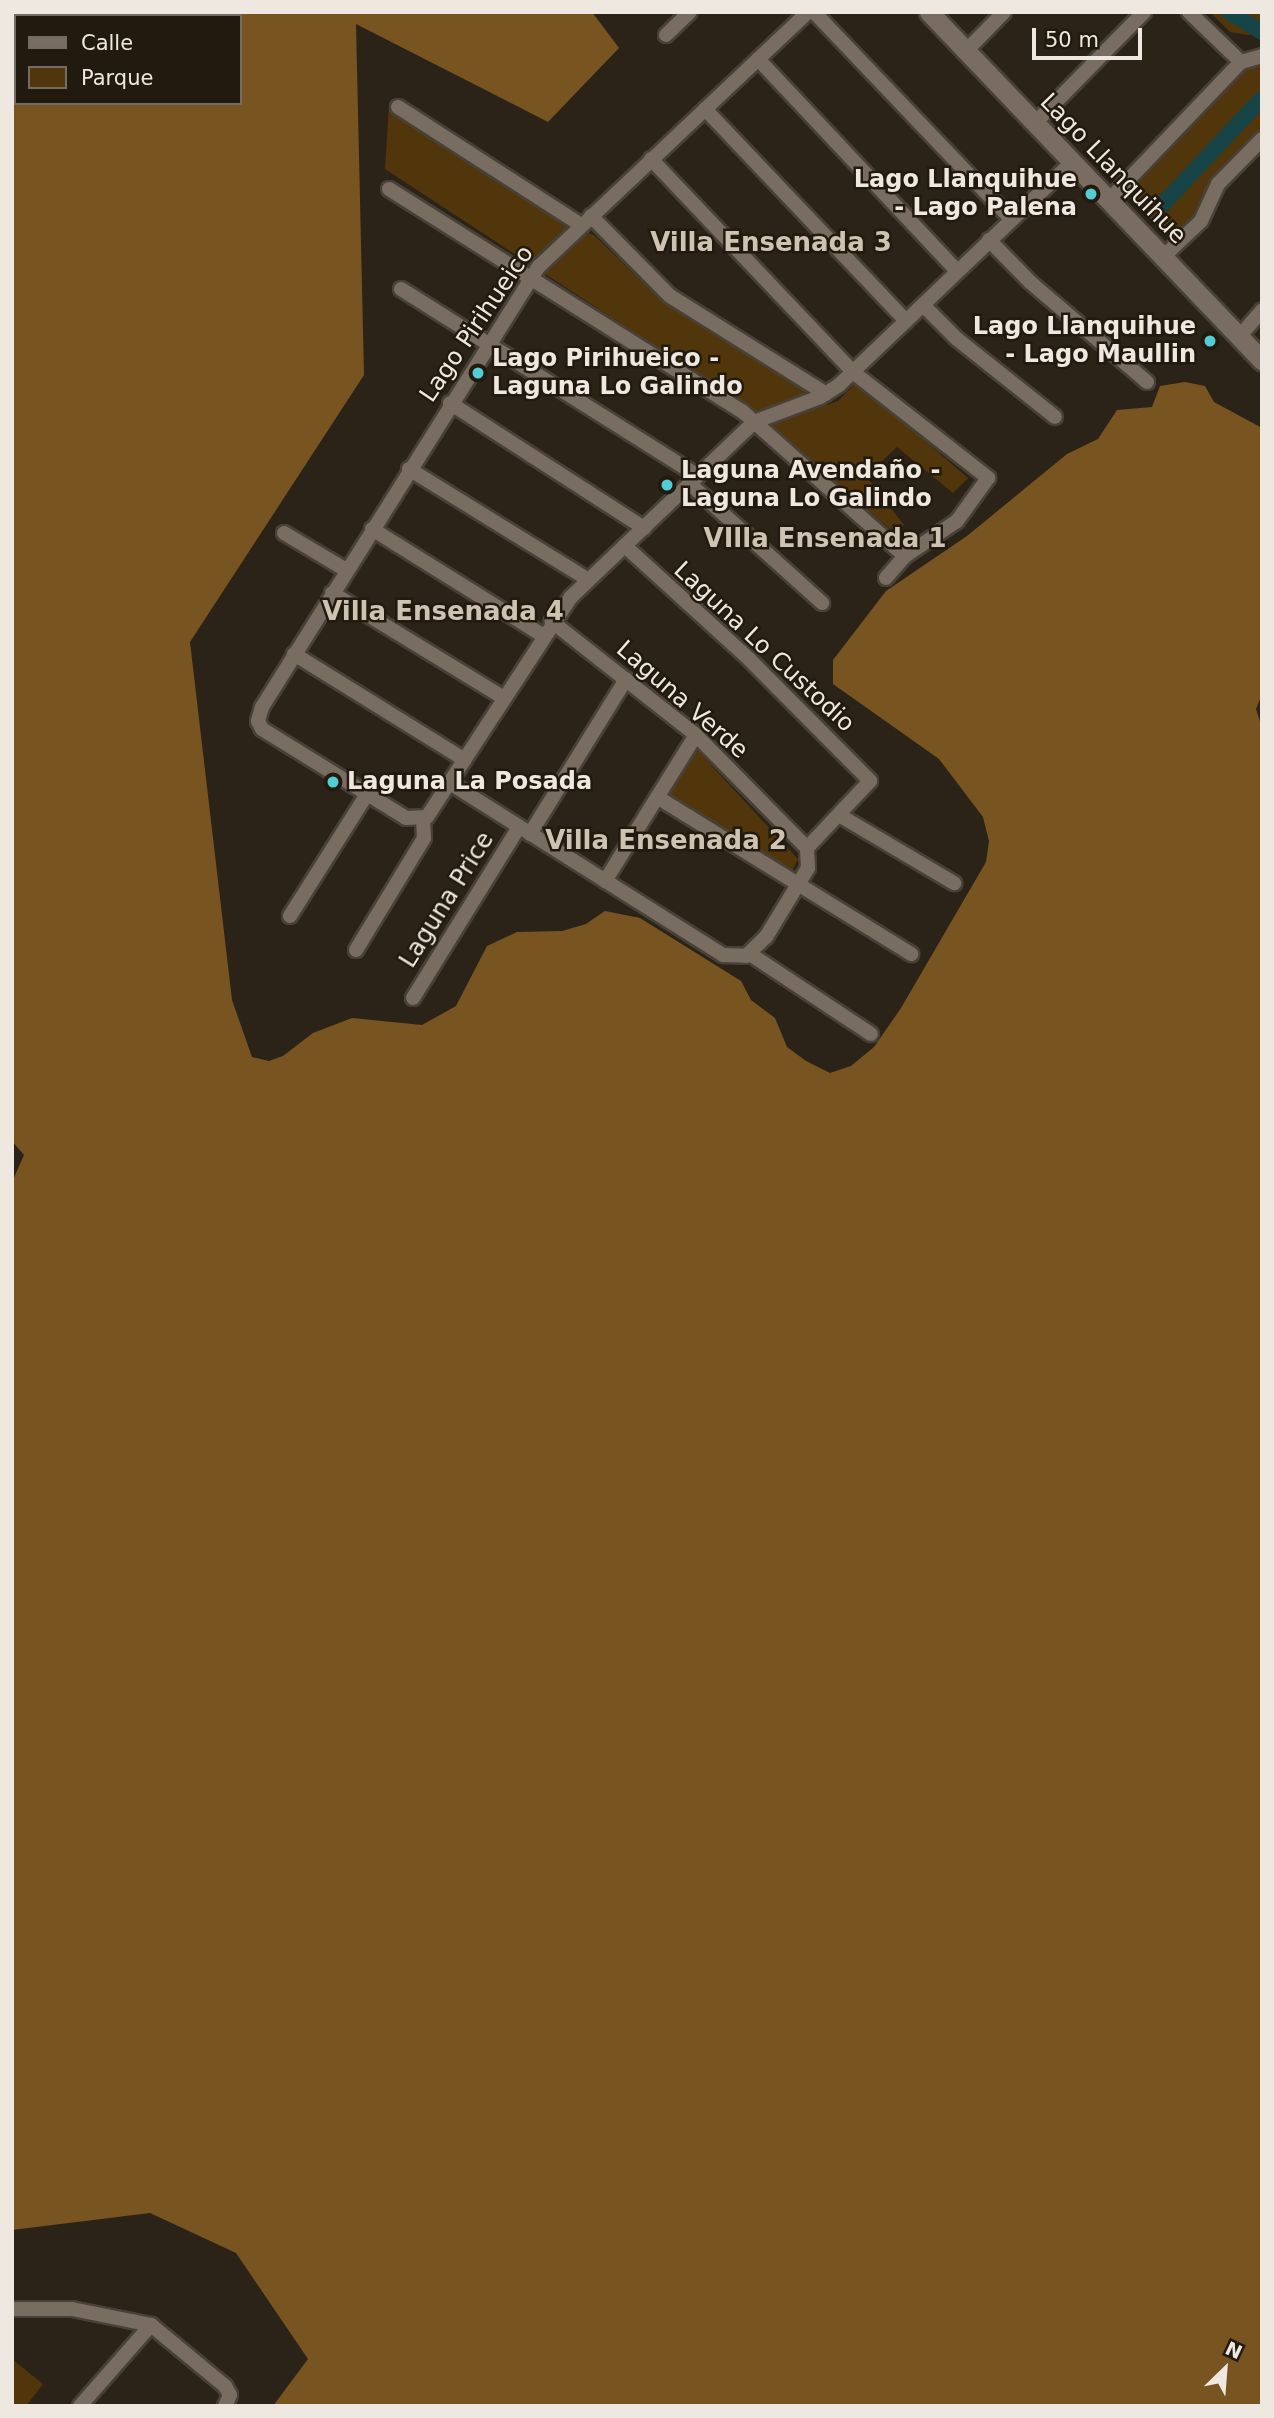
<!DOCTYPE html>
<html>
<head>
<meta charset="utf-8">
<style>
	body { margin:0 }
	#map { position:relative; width:1274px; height:2418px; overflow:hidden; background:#2c2318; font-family:"DejaVu Sans",sans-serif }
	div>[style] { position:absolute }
	.green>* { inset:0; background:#52360b }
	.forest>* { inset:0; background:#785421 }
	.canal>* { height:16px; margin:-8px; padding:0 8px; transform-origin:8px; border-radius:8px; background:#164447 }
	.roads { filter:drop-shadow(2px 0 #484138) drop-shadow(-2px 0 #484138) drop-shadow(0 2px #484138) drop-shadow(0 -2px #484138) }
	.street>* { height:14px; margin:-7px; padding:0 7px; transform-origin:7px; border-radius:7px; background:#786d60 }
	.secondary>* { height:19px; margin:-9.5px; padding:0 9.5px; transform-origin:9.5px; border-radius:9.5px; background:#786d60 }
	.dots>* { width:19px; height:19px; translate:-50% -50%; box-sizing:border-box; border:4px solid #221a0e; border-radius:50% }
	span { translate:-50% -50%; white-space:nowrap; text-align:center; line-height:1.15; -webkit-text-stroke:5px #221a0e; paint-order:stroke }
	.street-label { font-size:24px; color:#eee8e0 }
	.poi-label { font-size:24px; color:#eee8e0; font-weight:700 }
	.right { translate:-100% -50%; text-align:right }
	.left { translate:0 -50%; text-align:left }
	.neighbourhood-label { font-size:26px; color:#cec2b3; font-weight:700 }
	.frame { position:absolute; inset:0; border:14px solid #eee8e0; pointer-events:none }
	.legend { position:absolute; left:14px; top:14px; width:228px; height:91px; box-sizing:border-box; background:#221a0e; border:2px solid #746c62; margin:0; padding:9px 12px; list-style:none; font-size:21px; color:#eee8e0 }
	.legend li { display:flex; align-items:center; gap:14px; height:35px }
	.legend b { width:35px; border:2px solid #746c62 }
	.north { position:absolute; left:1190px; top:2334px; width:70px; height:70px; -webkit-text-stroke:5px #221a0e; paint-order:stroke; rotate:25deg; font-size:19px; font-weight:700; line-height:28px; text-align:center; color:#eee8e0 }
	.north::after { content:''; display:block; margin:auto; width:24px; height:32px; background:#eee8e0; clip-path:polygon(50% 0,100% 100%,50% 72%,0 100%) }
	.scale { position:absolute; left:1032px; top:28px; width:110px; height:32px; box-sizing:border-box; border:4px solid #eee8e0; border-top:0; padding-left:9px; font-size:21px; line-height:24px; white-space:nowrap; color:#eee8e0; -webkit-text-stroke:5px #221a0e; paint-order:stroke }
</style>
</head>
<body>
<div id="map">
	<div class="green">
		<div style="clip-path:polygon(1210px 12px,1262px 12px,1262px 28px,1249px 35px,1230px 32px)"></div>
		<div style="clip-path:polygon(1262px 66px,1262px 129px,1207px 188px,1192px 221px,1171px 240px,1127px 195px,1247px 69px)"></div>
		<div style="clip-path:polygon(389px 104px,565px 225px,594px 235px,656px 295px,827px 405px,838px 401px,857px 382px,968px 478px,953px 493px,897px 447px,866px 476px,904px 525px,895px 533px,736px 399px,385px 169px)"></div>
		<div style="clip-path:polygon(692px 751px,699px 752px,798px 859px,791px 873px,673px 799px,668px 792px)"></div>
		<div style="clip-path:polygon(12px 2359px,43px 2384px,26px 2406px,12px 2406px)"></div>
	</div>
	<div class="forest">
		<div style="clip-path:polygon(evenodd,12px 12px,592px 12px,619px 48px,548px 122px,356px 24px,364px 375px,190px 642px,232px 1000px,252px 1057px,269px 1061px,283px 1056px,313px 1033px,352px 1018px,422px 1025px,456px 1006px,487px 946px,517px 932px,562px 931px,586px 924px,605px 911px,640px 918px,741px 981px,751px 1000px,775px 1018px,787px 1047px,806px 1061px,830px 1073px,851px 1066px,874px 1047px,901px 1008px,986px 862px,989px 841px,983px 817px,939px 759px,833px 684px,833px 660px,886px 591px,967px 536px,1067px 454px,1098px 439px,1117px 410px,1152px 407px,1160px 386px,1185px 382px,1205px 386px,1214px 402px,1262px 428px,1262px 694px,1256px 709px,1262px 728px,1262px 2406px,273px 2406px,308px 2359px,236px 2253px,150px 2213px,12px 2230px,12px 1182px,24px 1155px,12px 1141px,12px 12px,16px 16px,240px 16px,240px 103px,16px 103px,16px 16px)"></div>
	</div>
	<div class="canal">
		<div style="left:1229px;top:12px;width:39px;rotate:31deg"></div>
		<div style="left:1162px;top:205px;width:146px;rotate:-46.9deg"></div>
	</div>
	<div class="roads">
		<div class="street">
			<div style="left:808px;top:12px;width:370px;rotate:136.6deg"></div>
			<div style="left:539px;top:266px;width:521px;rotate:122.13deg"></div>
			<div style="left:262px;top:707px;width:15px;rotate:106deg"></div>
			<div style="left:258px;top:721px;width:9px;rotate:63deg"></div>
			<div style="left:262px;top:729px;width:169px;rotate:31.7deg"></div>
			<div style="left:406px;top:818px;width:21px;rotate:-3deg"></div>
			<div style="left:427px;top:817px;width:263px;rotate:-56.8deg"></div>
			<div style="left:571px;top:597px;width:253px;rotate:-43.7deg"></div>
			<div style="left:754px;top:422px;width:71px;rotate:-20.7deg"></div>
			<div style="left:820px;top:397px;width:22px;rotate:-32deg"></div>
			<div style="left:839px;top:385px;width:324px;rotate:-43.7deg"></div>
			<div style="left:814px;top:12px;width:286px;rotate:46.4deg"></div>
			<div style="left:1189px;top:12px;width:72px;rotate:43.9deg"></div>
			<div style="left:666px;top:35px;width:33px;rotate:-44deg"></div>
			<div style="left:966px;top:51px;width:54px;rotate:-45.7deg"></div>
			<div style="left:758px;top:59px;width:291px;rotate:46.8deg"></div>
			<div style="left:398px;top:107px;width:218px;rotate:32.8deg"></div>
			<div style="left:705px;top:109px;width:292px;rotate:46.5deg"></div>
			<div style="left:1035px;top:123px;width:156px;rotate:-45.5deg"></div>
			<div style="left:651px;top:159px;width:294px;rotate:46.5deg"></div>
			<div style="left:853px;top:372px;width:172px;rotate:38.1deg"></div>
			<div style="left:988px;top:478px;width:53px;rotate:125.8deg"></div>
			<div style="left:957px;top:521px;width:63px;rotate:146.1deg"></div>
			<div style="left:905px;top:556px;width:29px;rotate:131deg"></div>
			<div style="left:389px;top:189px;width:417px;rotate:32.2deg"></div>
			<div style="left:742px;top:411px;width:218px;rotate:41.7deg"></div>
			<div style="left:1109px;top:200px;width:191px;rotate:-46.3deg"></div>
			<div style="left:1241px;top:62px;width:22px;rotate:-16deg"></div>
			<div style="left:591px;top:216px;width:112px;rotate:45.4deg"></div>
			<div style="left:670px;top:296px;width:184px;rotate:32.1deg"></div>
			<div style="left:989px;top:240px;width:59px;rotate:45.7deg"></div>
			<div style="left:1030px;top:282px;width:154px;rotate:40.5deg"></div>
			<div style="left:1163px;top:257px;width:52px;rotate:-43.5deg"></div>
			<div style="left:1201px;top:221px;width:41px;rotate:-65.3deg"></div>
			<div style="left:1218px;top:184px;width:63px;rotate:-45.6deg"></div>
			<div style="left:401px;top:289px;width:351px;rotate:32.2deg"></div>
			<div style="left:923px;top:305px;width:48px;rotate:45deg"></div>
			<div style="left:957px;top:339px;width:125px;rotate:38.5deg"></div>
			<div style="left:1239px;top:337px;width:35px;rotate:-49deg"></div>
			<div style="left:450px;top:403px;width:231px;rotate:32.8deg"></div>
			<div style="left:409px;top:469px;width:211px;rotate:31.7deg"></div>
			<div style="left:690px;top:484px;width:178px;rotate:42deg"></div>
			<div style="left:372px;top:529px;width:200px;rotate:31.9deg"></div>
			<div style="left:284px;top:533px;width:72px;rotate:30.8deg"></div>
			<div style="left:625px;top:546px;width:168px;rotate:42.3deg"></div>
			<div style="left:749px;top:659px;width:172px;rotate:45.2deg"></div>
			<div style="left:870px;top:781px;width:92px;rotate:133.2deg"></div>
			<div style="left:332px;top:593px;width:202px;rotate:31.4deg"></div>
			<div style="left:294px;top:654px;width:201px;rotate:31.8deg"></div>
			<div style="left:450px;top:783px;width:323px;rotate:32.2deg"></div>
			<div style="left:723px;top:955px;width:23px;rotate:2deg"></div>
			<div style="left:746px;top:956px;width:28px;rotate:-44deg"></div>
			<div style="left:766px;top:937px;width:81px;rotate:-58.7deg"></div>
			<div style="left:808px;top:868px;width:20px;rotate:-93deg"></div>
			<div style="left:807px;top:848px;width:158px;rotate:-134.5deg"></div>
			<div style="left:696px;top:735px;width:184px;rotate:-141.8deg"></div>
			<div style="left:657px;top:797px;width:299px;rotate:31.7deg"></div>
			<div style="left:839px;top:815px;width:134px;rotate:30.6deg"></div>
			<div style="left:530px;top:834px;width:182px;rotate:-58.2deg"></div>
			<div style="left:605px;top:881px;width:172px;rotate:-58.1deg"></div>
			<div style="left:290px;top:916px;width:144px;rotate:-57.7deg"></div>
			<div style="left:356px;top:950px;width:131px;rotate:-58.7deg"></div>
			<div style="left:424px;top:838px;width:19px;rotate:-93deg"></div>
			<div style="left:750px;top:954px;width:145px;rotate:33.5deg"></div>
			<div style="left:413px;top:998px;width:201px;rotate:-58.2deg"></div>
			<div style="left:12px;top:2309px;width:60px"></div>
			<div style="left:72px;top:2309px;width:81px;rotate:11.4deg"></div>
			<div style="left:151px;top:2325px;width:96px;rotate:39.5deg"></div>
			<div style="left:225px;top:2386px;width:10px;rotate:61deg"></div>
			<div style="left:230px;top:2395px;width:12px;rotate:114deg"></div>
			<div style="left:80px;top:2406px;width:108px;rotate:-48.8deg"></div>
		</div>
		<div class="secondary">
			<div style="left:929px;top:12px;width:482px;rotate:46.3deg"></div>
		</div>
	</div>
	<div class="dots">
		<div style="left:1091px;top:194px;background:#52ccd5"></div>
		<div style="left:1210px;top:341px;background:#52ccd5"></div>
		<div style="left:478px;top:373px;background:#52ccd5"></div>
		<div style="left:667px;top:485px;background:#52ccd5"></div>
		<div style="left:333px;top:782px;background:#52ccd5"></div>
	</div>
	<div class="street-label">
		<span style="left:1113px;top:169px;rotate:46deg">Lago Llanquihue</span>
		<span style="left:477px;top:324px;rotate:-56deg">Lago Pirihueico</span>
		<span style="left:764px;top:647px;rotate:43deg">Laguna Lo Custodio</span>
		<span style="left:682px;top:700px;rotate:41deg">Laguna Verde</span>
		<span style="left:447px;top:900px;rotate:-58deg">Laguna Price</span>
	</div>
	<div class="poi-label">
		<span class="right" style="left:1077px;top:194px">Lago Llanquihue<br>- Lago Palena</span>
		<span class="right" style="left:1196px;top:341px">Lago Llanquihue<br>- Lago Maullin</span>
		<span class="left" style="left:492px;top:373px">Lago Pirihueico -<br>Laguna Lo Galindo</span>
		<span class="left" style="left:681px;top:485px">Laguna Avendaño -<br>Laguna Lo Galindo</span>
		<span class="left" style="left:347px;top:782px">Laguna La Posada</span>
	</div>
	<div class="neighbourhood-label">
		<span style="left:771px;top:243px">Villa Ensenada 3</span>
		<span style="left:825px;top:539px">VIlla Ensenada 1</span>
		<span style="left:443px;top:612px">Villa Ensenada 4</span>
		<span style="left:666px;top:841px">Villa Ensenada 2</span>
	</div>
	<div class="frame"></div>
	<ul class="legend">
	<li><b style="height:9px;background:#786d60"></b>Calle</li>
	<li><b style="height:19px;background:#52360b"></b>Parque</li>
	</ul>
	<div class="north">N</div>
	<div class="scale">50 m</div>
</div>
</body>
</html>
